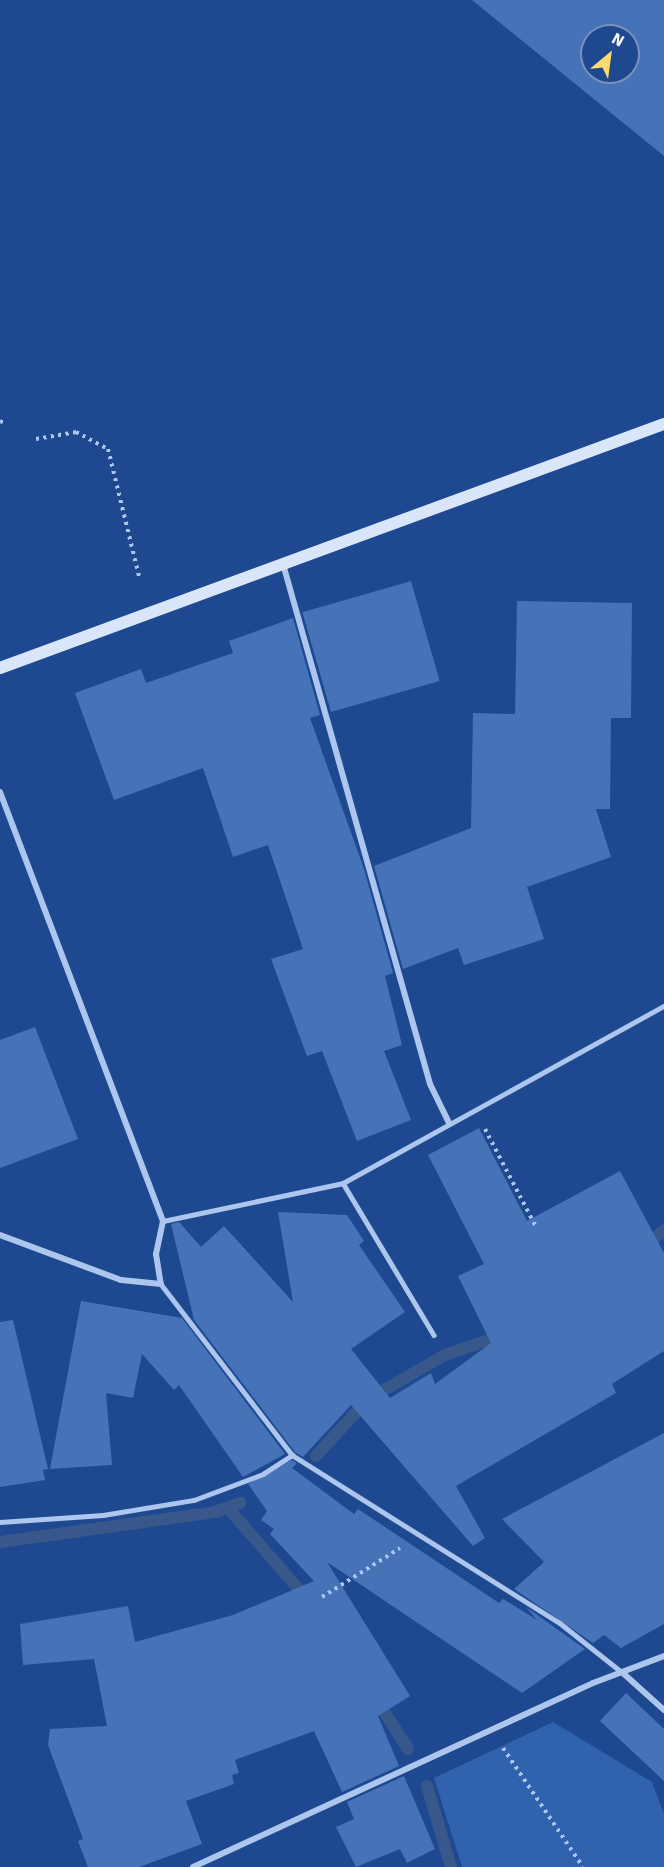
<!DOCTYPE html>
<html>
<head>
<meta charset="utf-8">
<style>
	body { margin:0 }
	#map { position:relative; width:664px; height:1867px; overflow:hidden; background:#1e4990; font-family:Signika,sans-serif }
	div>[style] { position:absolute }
	.green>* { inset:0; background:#3162ad }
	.stream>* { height:12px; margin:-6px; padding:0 6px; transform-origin:6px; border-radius:6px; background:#38588b }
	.building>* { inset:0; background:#4672b7; transform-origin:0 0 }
	.path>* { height:4px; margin-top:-2px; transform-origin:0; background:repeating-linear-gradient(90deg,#adc6ed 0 3px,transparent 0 7.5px) }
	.lane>* { height:4.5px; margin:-2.25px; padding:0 2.25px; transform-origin:2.25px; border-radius:2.25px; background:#adc6ed }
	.street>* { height:6px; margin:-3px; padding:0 3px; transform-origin:3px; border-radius:3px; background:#adc6ed }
	.secondary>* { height:12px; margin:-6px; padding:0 6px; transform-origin:6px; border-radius:6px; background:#d9e6fa }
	span { translate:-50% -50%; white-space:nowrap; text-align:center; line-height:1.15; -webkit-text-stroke:5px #1e4990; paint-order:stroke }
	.north { position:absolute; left:580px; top:24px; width:60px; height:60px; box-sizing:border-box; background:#1e4990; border:2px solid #7892bc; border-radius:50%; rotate:29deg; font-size:16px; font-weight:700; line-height:24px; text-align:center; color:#fff }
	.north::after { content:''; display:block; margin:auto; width:21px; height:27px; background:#fcdb6c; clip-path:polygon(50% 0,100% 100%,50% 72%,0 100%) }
</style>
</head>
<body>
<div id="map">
	<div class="green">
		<div style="clip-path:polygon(553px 1722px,652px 1782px,664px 1814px,664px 1867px,462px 1867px,434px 1778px)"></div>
	</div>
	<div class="stream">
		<div style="left:644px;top:1247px;width:26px;rotate:-40deg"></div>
		<div style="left:316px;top:1456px;width:77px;rotate:-47.6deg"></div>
		<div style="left:368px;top:1399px;width:89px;rotate:-29.7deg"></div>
		<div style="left:445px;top:1355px;width:61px;rotate:-19deg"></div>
		<div style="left:228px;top:1508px;width:122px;rotate:49deg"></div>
		<div style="left:0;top:1542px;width:217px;rotate:-7.9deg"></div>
		<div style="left:215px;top:1512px;width:27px;rotate:-20deg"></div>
		<div style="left:377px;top:1700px;width:58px;rotate:57.7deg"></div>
		<div style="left:427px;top:1786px;width:84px;rotate:73.5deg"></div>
	</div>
	<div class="building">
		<div style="clip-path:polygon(evenodd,472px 0,664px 0,664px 156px,472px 0,592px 36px,628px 36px,628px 72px,592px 72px,592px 36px)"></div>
		<div style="left:411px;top:581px;width:104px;height:113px;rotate:74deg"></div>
		<div style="clip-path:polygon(517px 601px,632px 603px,631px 718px,611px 718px,610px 809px,596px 809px,611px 857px,527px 887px,544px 939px,464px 965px,458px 948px,403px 969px,374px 866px,471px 828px,473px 713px,515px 714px)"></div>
		<div style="clip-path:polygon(293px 618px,320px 715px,310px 718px,364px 869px,393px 973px,385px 976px,402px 1045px,384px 1051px,411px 1120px,357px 1141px,322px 1051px,307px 1056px,271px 959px,303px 949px,268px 845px,233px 857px,203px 768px,114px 800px,75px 693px,141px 669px,146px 683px,233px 653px,229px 641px)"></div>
		<div style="clip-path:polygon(35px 1027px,78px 1139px,0 1168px,0 1040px)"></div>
		<div style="clip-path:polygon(479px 1128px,527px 1221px,620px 1171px,664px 1253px,664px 1351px,612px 1384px,616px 1393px,456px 1486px,485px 1538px,473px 1546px,351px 1405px,303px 1457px,295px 1452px,194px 1320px,171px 1224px,179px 1222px,201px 1247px,224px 1226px,293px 1302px,278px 1212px,347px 1215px,364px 1241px,359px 1245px,405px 1312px,351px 1349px,390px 1398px,431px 1373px,435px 1384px,491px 1343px,458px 1276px,484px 1264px,428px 1155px)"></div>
		<div style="clip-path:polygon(81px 1301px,182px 1318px,285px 1454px,243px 1477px,179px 1385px,174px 1390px,142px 1354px,133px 1398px,106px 1393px,112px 1465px,50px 1469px)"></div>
		<div style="clip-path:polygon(13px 1320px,48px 1469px,43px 1470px,45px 1480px,0 1487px,0 1322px)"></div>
		<div style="clip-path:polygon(664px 1433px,664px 1624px,621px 1648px,604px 1635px,593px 1643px,514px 1589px,544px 1562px,502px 1519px)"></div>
		<div style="clip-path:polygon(292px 1460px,297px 1463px,292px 1468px,354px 1514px,358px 1509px,499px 1603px,503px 1599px,537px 1620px,526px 1607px,585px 1649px,522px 1693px,327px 1562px,410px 1696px,378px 1716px,399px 1766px,342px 1792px,314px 1731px,235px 1760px,239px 1773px,232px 1775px,234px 1784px,186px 1801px,202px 1844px,139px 1867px,88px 1867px,78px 1841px,83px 1839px,48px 1745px,50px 1729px,107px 1726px,94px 1659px,23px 1665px,20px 1624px,128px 1606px,135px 1642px,233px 1615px,314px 1581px,270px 1534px,274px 1529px,261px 1520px,267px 1511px,248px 1484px)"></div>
		<div style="clip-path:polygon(626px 1693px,664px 1729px,664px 1781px,600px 1721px)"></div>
		<div style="clip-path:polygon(404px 1776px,435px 1849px,407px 1863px,400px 1849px,356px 1867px,336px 1827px,354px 1819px,347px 1802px)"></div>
	</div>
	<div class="path">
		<div style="left:0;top:422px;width:6px;rotate:-18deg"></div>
		<div style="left:36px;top:439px;width:41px;rotate:-9.9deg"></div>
		<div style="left:76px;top:432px;width:36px;rotate:28deg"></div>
		<div style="left:108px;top:449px;width:131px;rotate:76.3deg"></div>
		<div style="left:485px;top:1129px;width:110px;rotate:62.5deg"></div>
		<div style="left:322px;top:1597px;width:92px;rotate:-32.1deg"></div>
		<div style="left:503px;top:1748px;width:143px;rotate:56.1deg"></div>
	</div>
	<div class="lane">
		<div style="left:343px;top:1183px;width:177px;rotate:59.1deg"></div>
		<div style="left:163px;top:1221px;width:184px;rotate:-11.9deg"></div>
		<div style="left:343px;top:1183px;width:367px;rotate:-28.9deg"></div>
		<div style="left:161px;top:1284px;width:215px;rotate:52.5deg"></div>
		<div style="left:292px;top:1455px;width:316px;rotate:32.1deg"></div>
		<div style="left:560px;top:1623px;width:80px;rotate:38.4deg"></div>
		<div style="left:0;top:1522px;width:103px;rotate:-3.9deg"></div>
		<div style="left:103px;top:1515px;width:92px;rotate:-9.4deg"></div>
		<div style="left:194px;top:1500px;width:74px;rotate:-20.6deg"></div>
		<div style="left:263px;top:1474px;width:35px;rotate:-33deg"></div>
	</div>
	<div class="street">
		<div style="left:283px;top:564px;width:540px;rotate:74.21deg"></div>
		<div style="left:430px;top:1084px;width:43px;rotate:64deg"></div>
		<div style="left:0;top:792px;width:459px;rotate:69.2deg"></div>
		<div style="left:163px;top:1221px;width:34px;rotate:102deg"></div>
		<div style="left:156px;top:1254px;width:30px;rotate:81deg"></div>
		<div style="left:161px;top:1284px;width:40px;rotate:-174.3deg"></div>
		<div style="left:121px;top:1280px;width:129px;rotate:-159.6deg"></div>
		<div style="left:624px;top:1674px;width:54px;rotate:42deg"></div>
		<div style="left:193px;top:1867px;width:440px;rotate:-24.7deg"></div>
		<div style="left:593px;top:1683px;width:76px;rotate:-20.8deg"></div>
	</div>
	<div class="secondary">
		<div style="left:0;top:668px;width:707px;rotate:-20.18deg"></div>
	</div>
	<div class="north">N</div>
</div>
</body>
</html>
